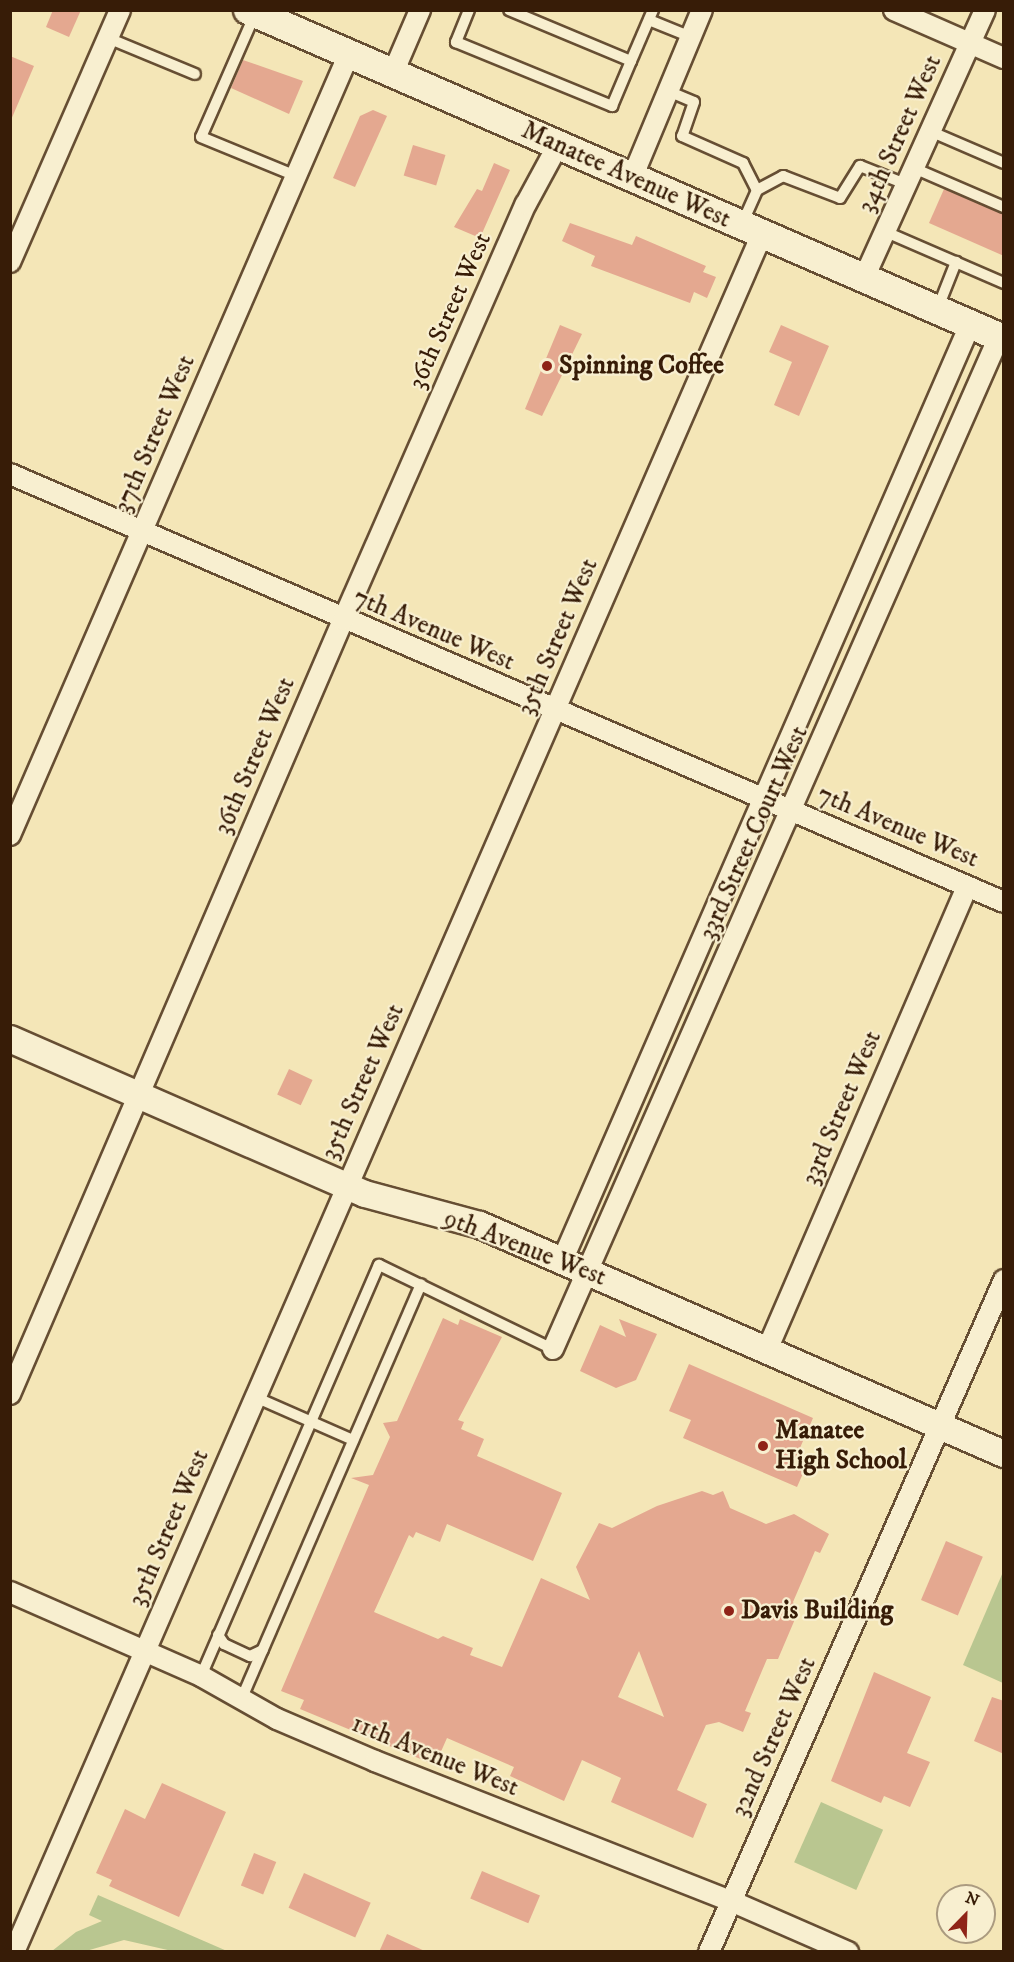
<!DOCTYPE html>
<html>
<head>
<meta charset="utf-8">
<style>
	body { margin:0 }
	#map { position:relative; width:1014px; height:1962px; overflow:hidden; background:#f4e6b7; font-family:"IM FELL DW Pica",serif }
	div>[style] { position:absolute }
	.green>* { inset:0; background:#b9c690; transform-origin:0 0 }
	.building>* { inset:0; background:#e4a890; transform-origin:0 0 }
	.roads { filter:drop-shadow(2px 0 #664e33) drop-shadow(-2px 0 #664e33) drop-shadow(0 2px #664e33) drop-shadow(0 -2px #664e33) }
	.service>* { height:10px; margin:-5px; padding:0 5px; transform-origin:5px; border-radius:5px; background:#f8efd0 }
	.minor>* { height:20px; margin:-10px; padding:0 10px; transform-origin:10px; border-radius:10px; background:#f8efd0 }
	.tertiary>* { height:26px; margin:-13px; padding:0 13px; transform-origin:13px; border-radius:13px; background:#f8efd0 }
	.secondary>* { height:28px; margin:-14px; padding:0 14px; transform-origin:14px; border-radius:14px; background:#f8efd0 }
	.dots>* { width:16px; height:16px; translate:-50% -50%; box-sizing:border-box; border:3px solid #f8efd0; border-radius:50% }
	span { translate:-50% -50%; white-space:nowrap; text-align:center; line-height:1.15; -webkit-text-stroke:4.5px #f8efd0; paint-order:stroke }
	.street-label { font-size:26px; color:#371c07 }
	.poi-label { font-size:26px; color:#371c07; font-weight:700 }
	.left { translate:0 -50%; text-align:left }
	.frame { position:absolute; inset:0; border:12px solid #371c07; pointer-events:none }
	.north { position:absolute; left:936px; top:1884px; width:60px; height:60px; box-sizing:border-box; background:#f8efd0; border:2px solid #ab9b80; border-radius:50%; rotate:23deg; font-size:16px; font-weight:700; line-height:24px; text-align:center; color:#371c07 }
	.north::after { content:''; display:block; margin:auto; width:21px; height:27px; background:#8f2418; clip-path:polygon(50% 0,100% 100%,50% 72%,0 100%) }
</style>
</head>
<body>
<div id="map">
	<div class="green">
		<div style="clip-path:polygon(1003px 1572px,1003px 1683px,963px 1665px)"></div>
		<div style="left:821px;top:1802px;width:68px;height:66px;rotate:24deg"></div>
		<div style="clip-path:polygon(98px 1895px,227px 1951px,172px 1951px,124px 1940px,86px 1951px,52px 1951px,76px 1932px,102px 1921px,89px 1915px)"></div>
	</div>
	<div class="building">
		<div style="clip-path:polygon(53px 10px,81px 10px,69px 37px,46px 27px)"></div>
		<div style="clip-path:polygon(10px 56px,34px 66px,11px 120px,10px 120px)"></div>
		<div style="clip-path:polygon(243px 60px,303px 81px,289px 114px,231px 88px)"></div>
		<div style="clip-path:polygon(373px 110px,387px 116px,355px 187px,333px 178px,360px 116px)"></div>
		<div style="left:413px;top:145px;width:34px;height:32px;rotate:17deg"></div>
		<div style="clip-path:polygon(494px 163px,510px 170px,480px 238px,454px 227px,477px 189px,482px 191px)"></div>
		<div style="clip-path:polygon(944px 189px,1004px 214px,1004px 256px,929px 223px)"></div>
		<div style="clip-path:polygon(570px 223px,632px 245px,636px 236px,706px 266px,703px 272px,716px 277px,707px 298px,694px 292px,690px 303px,591px 266px,595px 256px,562px 241px)"></div>
		<div style="clip-path:polygon(560px 325px,582px 334px,542px 416px,525px 409px)"></div>
		<div style="clip-path:polygon(781px 325px,829px 346px,799px 416px,774px 405px,792px 362px,769px 352px)"></div>
		<div style="left:289px;top:1069px;width:26px;height:28px;rotate:25deg"></div>
		<div style="clip-path:polygon(evenodd,443px 1318px,458px 1325px,460px 1319px,502px 1337px,458px 1420px,464px 1422px,461px 1429px,484px 1439px,477px 1456px,562px 1493px,533px 1561px,447px 1524px,440px 1542px,416px 1532px,413px 1538px,409px 1535px,374px 1612px,438px 1639px,443px 1636px,473px 1648px,470px 1655px,502px 1667px,541px 1578px,590px 1600px,576px 1567px,599px 1523px,612px 1528px,657px 1506px,702px 1491px,713px 1495px,723px 1491px,730px 1508px,766px 1524px,794px 1514px,829px 1534px,820px 1553px,815px 1551px,793px 1602px,798px 1612px,778px 1659px,767px 1659px,745px 1711px,751px 1713px,743px 1732px,719px 1722px,706px 1725px,677px 1790px,707px 1804px,693px 1838px,611px 1802px,621px 1778px,582px 1760px,564px 1801px,510px 1776px,514px 1767px,447px 1738px,435px 1765px,300px 1709px,304px 1700px,281px 1691px,369px 1485px,351px 1478px,373px 1475px,390px 1437px,383px 1423px,397px 1421px,443px 1318px,639px 1651px,664px 1717px,618px 1697px,639px 1651px)"></div>
		<div style="clip-path:polygon(619px 1319px,657px 1334px,636px 1380px,616px 1388px,580px 1371px,600px 1325px,626px 1337px)"></div>
		<div style="clip-path:polygon(689px 1364px,813px 1418px,793px 1464px,805px 1469px,797px 1487px,683px 1438px,691px 1420px,669px 1411px)"></div>
		<div style="left:946px;top:1541px;width:40px;height:64px;rotate:23deg"></div>
		<div style="clip-path:polygon(874px 1672px,931px 1697px,907px 1753px,930px 1762px,910px 1807px,884px 1796px,881px 1803px,831px 1781px)"></div>
		<div style="clip-path:polygon(992px 1697px,1004px 1701px,1004px 1754px,974px 1741px)"></div>
		<div style="clip-path:polygon(162px 1783px,226px 1812px,179px 1917px,109px 1886px,112px 1880px,96px 1873px,125px 1809px,145px 1819px)"></div>
		<div style="left:254px;top:1853px;width:24px;height:35px;rotate:22deg"></div>
		<div style="left:482px;top:1871px;width:63px;height:30px;rotate:23deg"></div>
		<div style="left:304px;top:1873px;width:73px;height:38px;rotate:24deg"></div>
		<div style="clip-path:polygon(387px 1934px,427px 1952px,379px 1952px)"></div>
	</div>
	<div class="roads">
		<div class="service">
			<div style="left:469px;top:10px;width:35px;rotate:112deg"></div>
			<div style="left:456px;top:42px;width:169px;rotate:22.3deg"></div>
			<div style="left:612px;top:106px;width:49px;rotate:-67.1deg"></div>
			<div style="left:631px;top:61px;width:132px;rotate:-157.3deg"></div>
			<div style="left:255px;top:14px;width:134px;rotate:113.7deg"></div>
			<div style="left:201px;top:137px;width:103px;rotate:22.3deg"></div>
			<div style="left:649px;top:20px;width:45px;rotate:22deg"></div>
			<div style="left:108px;top:38px;width:94px;rotate:22.5deg"></div>
			<div style="left:631px;top:61px;width:56px;rotate:-66.7deg"></div>
			<div style="left:668px;top:91px;width:28px;rotate:23deg"></div>
			<div style="left:694px;top:102px;width:36px;rotate:109deg"></div>
			<div style="left:682px;top:136px;width:67px;rotate:23.9deg"></div>
			<div style="left:743px;top:163px;width:30px;rotate:63deg"></div>
			<div style="left:932px;top:132px;width:78px;rotate:23.3deg"></div>
			<div style="left:916px;top:169px;width:96px;rotate:23.4deg"></div>
			<div style="left:742px;top:224px;width:37px;rotate:-66deg"></div>
			<div style="left:757px;top:190px;width:30px;rotate:-28deg"></div>
			<div style="left:783px;top:176px;width:61px;rotate:21.1deg"></div>
			<div style="left:840px;top:198px;width:38px;rotate:-58deg"></div>
			<div style="left:860px;top:166px;width:52px;rotate:21.6deg"></div>
			<div style="left:886px;top:232px;width:129px;rotate:23.4deg"></div>
			<div style="left:937px;top:310px;width:52px;rotate:-68.4deg"></div>
			<div style="left:255px;top:1397px;width:107px;rotate:23.7deg"></div>
			<div style="left:218px;top:1635px;width:11px;rotate:56deg"></div>
			<div style="left:224px;top:1644px;width:29px;rotate:25deg"></div>
			<div style="left:250px;top:1656px;width:14px;rotate:-25deg"></div>
			<div style="left:201px;top:1676px;width:448px;rotate:-66.6deg"></div>
			<div style="left:379px;top:1265px;width:193px;rotate:25.8deg"></div>
			<div style="left:241px;top:1700px;width:453px;rotate:-66.6deg"></div>
		</div>
		<div class="minor">
			<div style="left:894px;top:10px;width:120px;rotate:23.6deg"></div>
			<div style="left:393px;top:73px;width:69px;rotate:-66.8deg"></div>
			<div style="left:632px;top:178px;width:182px;rotate:-67.4deg"></div>
			<div style="left:10px;top:262px;width:275px;rotate:-66.4deg"></div>
			<div style="left:864px;top:278px;width:294px;rotate:-65.7deg"></div>
			<div style="left:10px;top:474px;width:1082px;rotate:23.3deg"></div>
			<div style="left:10px;top:835px;width:851px;rotate:-66.54deg"></div>
			<div style="left:562px;top:1261px;width:1021px;rotate:-66.45deg"></div>
			<div style="left:553px;top:1349px;width:1106px;rotate:-66.22deg"></div>
			<div style="left:767px;top:1350px;width:504px;rotate:-66.64deg"></div>
			<div style="left:10px;top:1394px;width:843px;rotate:-66.72deg"></div>
			<div style="left:343px;top:620px;width:454px;rotate:-66.3deg"></div>
			<div style="left:526px;top:204px;width:67px;rotate:-61.5deg"></div>
			<div style="left:10px;top:1592px;width:209px;rotate:23.7deg"></div>
			<div style="left:201px;top:1676px;width:87px;rotate:29.5deg"></div>
			<div style="left:277px;top:1719px;width:107px;rotate:23.2deg"></div>
			<div style="left:375px;top:1761px;width:383px;rotate:21.5deg"></div>
			<div style="left:731px;top:1901px;width:128px;rotate:23.6deg"></div>
			<div style="left:14px;top:1952px;width:1874px;rotate:-66.47deg"></div>
			<div style="left:709px;top:1952px;width:734px;rotate:-66.3deg"></div>
		</div>
		<div class="tertiary">
			<div style="left:10px;top:1039px;width:387px;rotate:23.6deg"></div>
			<div style="left:365px;top:1194px;width:119px;rotate:15.1deg"></div>
			<div style="left:480px;top:1225px;width:572px;rotate:23.61deg"></div>
		</div>
		<div class="secondary">
			<div style="left:248px;top:10px;width:824px;rotate:23.52deg"></div>
		</div>
	</div>
	<div class="dots">
		<div style="left:547px;top:366px;background:#8f2418"></div>
		<div style="left:763px;top:1446px;background:#8f2418"></div>
		<div style="left:729px;top:1611px;background:#8f2418"></div>
	</div>
	<div class="street-label">
		<span style="left:900px;top:134px;rotate:-66deg">34th Street West</span>
		<span style="left:626px;top:175px;rotate:24deg">Manatee Avenue West</span>
		<span style="left:450px;top:311px;rotate:-66deg">36th Street West</span>
		<span style="left:155px;top:434px;rotate:-67deg">37th Street West</span>
		<span style="left:434px;top:630px;rotate:23deg">7th Avenue West</span>
		<span style="left:558px;top:637px;rotate:-67deg">35th Street West</span>
		<span style="left:255px;top:756px;rotate:-67deg">36th Street West</span>
		<span style="left:898px;top:827px;rotate:23deg">7th Avenue West</span>
		<span style="left:754px;top:833px;rotate:-66deg">33rd Street Court West</span>
		<span style="left:363px;top:1082px;rotate:-66deg">35th Street West</span>
		<span style="left:842px;top:1108px;rotate:-67deg">33rd Street West</span>
		<span style="left:525px;top:1248px;rotate:21deg">9th Avenue West</span>
		<span style="left:169px;top:1528px;rotate:-67deg">35th Street West</span>
		<span style="left:774px;top:1737px;rotate:-66deg">32nd Street West</span>
		<span style="left:435px;top:1756px;rotate:22deg">11th Avenue West</span>
	</div>
	<div class="poi-label">
		<span class="left" style="left:559px;top:366px">Spinning Coffee</span>
		<span class="left" style="left:775px;top:1446px">Manatee<br>High School</span>
		<span class="left" style="left:741px;top:1611px">Davis Building</span>
	</div>
	<div class="frame"></div>
	<div class="north">N</div>
</div>
</body>
</html>
